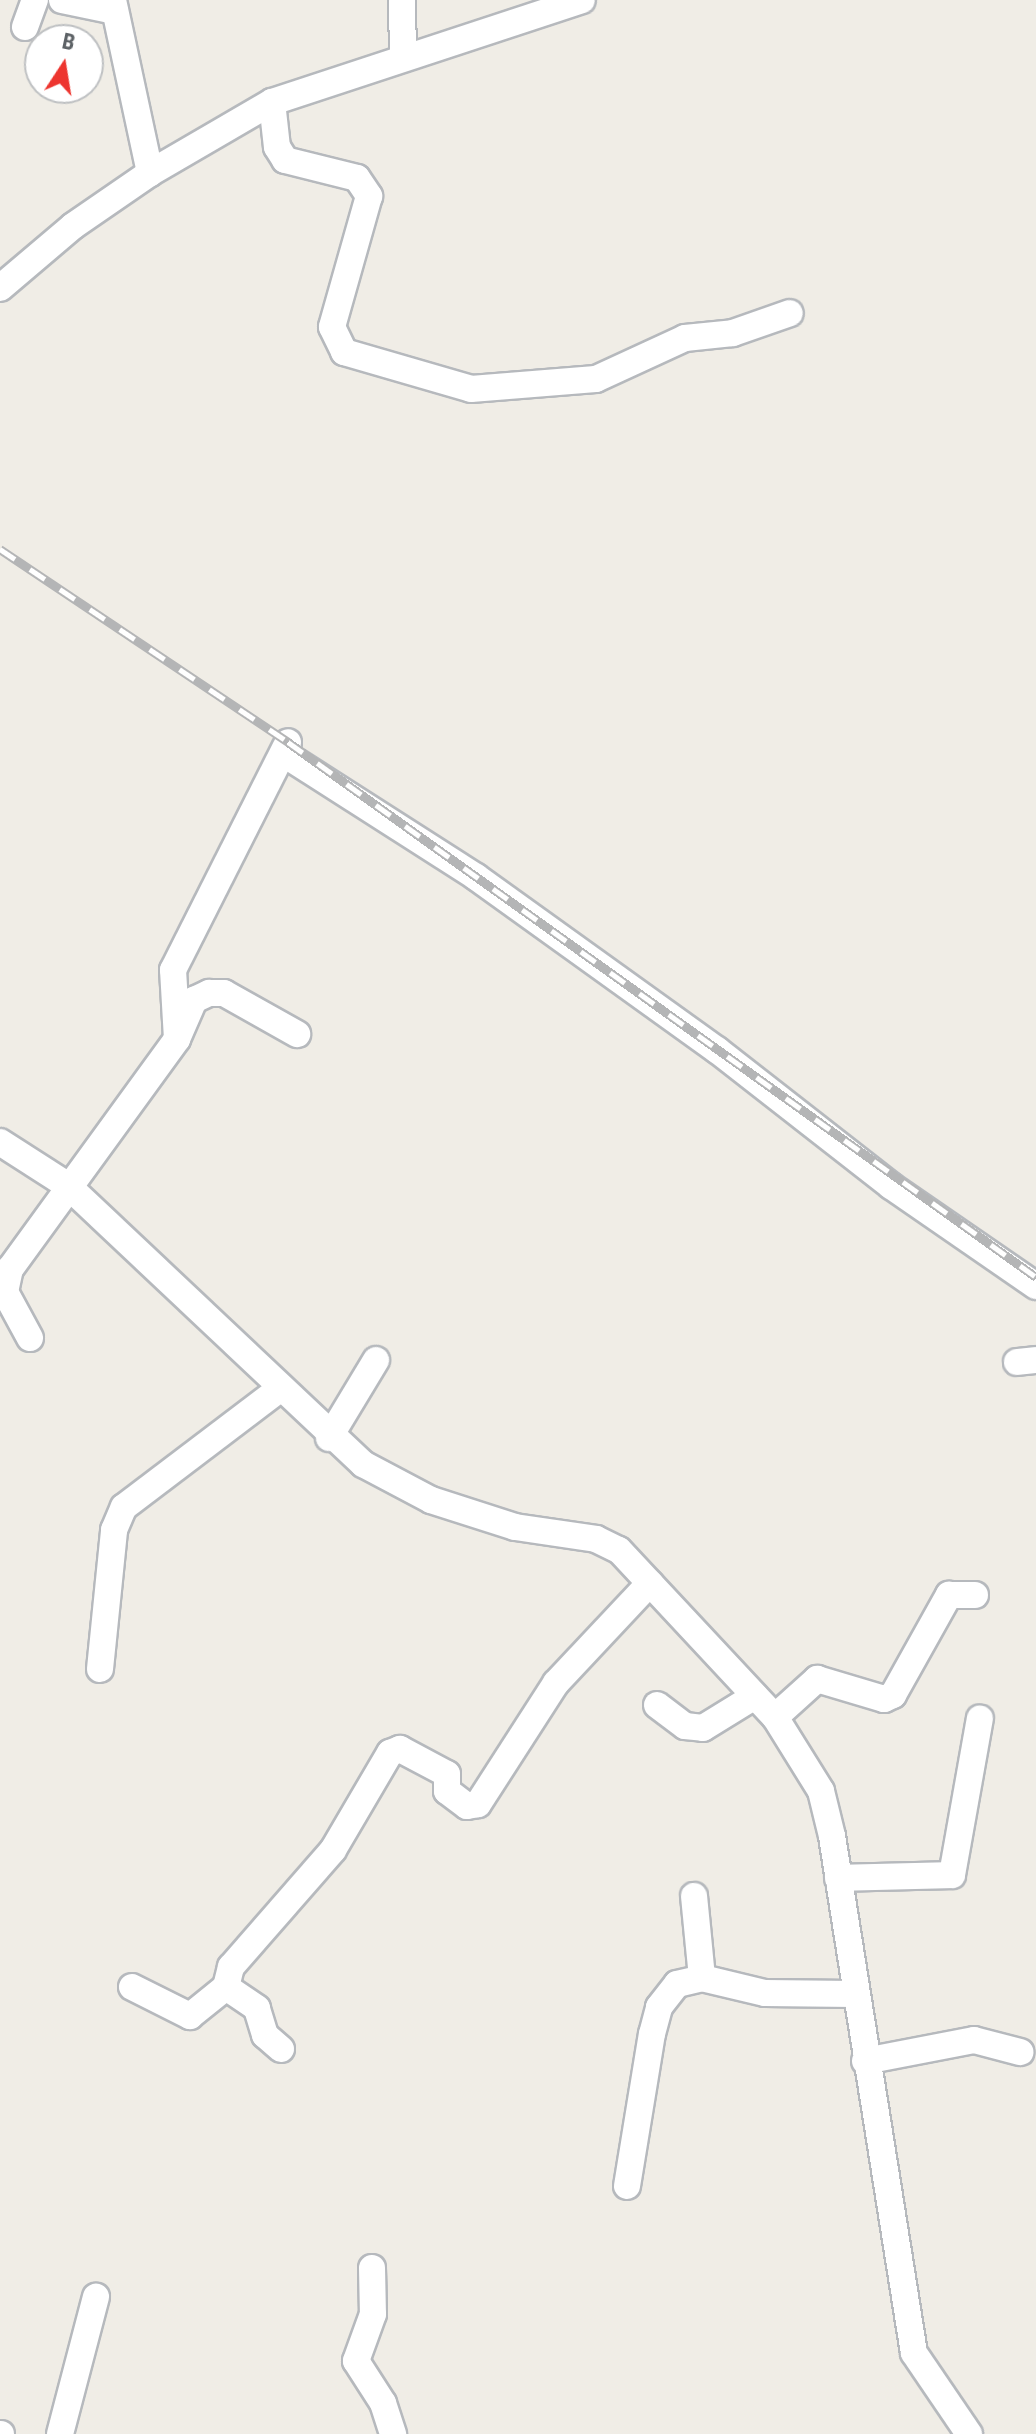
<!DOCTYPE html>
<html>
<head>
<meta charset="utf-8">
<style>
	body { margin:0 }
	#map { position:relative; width:1036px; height:2434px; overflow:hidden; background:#f0ede6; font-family:"Roboto Condensed",sans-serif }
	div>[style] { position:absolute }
	.roads { filter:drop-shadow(2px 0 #b6b9bd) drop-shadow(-2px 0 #b6b9bd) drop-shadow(0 2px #b6b9bd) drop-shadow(0 -2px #b6b9bd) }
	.minor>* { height:26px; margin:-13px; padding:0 13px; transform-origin:13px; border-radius:13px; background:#fff }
	.rail>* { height:9px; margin-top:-4.5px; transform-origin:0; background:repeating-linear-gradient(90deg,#fff 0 18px,#b4b5b6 0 36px); box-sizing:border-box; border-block:2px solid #b4b5b6 }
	span { translate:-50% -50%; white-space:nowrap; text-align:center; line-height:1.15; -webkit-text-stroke:6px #fff; paint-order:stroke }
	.north { position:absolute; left:24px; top:24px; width:80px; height:80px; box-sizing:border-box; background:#fff; border:2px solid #bec0c2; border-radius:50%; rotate:12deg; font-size:22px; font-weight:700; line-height:32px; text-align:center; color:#5d6266 }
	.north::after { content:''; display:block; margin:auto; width:28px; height:36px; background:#ed352f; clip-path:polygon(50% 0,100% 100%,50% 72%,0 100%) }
</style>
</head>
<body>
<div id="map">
	<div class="roads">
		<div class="minor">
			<div style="left:62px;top:0;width:54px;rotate:11.7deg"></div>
			<div style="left:113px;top:0;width:177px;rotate:77.9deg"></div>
			<div style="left:402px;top:0;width:55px;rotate:89deg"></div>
			<div style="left:25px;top:27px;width:29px;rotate:-70deg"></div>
			<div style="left:272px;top:102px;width:45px;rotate:83.7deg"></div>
			<div style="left:277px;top:147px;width:15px;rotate:58deg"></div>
			<div style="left:285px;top:160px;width:74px;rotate:14deg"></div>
			<div style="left:357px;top:178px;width:22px;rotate:56deg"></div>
			<div style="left:369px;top:196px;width:136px;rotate:105.8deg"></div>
			<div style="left:332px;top:327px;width:28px;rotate:64deg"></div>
			<div style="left:344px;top:352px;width:132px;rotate:16.2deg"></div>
			<div style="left:471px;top:389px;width:125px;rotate:-4.6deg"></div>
			<div style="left:596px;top:379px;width:98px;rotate:-24.7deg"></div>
			<div style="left:685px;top:338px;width:48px;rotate:-5.9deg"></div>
			<div style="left:733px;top:333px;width:60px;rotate:-19.3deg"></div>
			<div style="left:0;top:288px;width:96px;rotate:-40.3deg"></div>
			<div style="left:73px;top:226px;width:93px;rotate:-34.5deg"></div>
			<div style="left:150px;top:173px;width:141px;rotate:-30.2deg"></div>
			<div style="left:272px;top:102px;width:326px;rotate:-18.2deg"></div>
			<div style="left:284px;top:754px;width:228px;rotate:32.6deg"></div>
			<div style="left:476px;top:877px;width:297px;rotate:35.7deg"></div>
			<div style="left:717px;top:1050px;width:221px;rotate:38deg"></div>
			<div style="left:891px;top:1186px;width:176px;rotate:34.6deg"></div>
			<div style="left:177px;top:1039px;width:43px;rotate:-66.4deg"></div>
			<div style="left:194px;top:1000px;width:17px;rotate:-25deg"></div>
			<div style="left:209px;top:993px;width:15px"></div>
			<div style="left:224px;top:993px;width:84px;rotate:29.3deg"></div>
			<div style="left:0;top:1142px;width:80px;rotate:32.7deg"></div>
			<div style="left:67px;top:1185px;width:407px;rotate:43.3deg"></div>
			<div style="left:363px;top:1464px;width:77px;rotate:27.9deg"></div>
			<div style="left:431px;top:1500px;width:88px;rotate:17.8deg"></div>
			<div style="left:515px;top:1527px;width:82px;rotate:8.4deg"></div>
			<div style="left:596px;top:1539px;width:25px;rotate:26deg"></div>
			<div style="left:619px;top:1550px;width:229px;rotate:47deg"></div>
			<div style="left:775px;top:1717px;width:87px;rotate:58.1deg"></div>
			<div style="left:821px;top:1791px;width:46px;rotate:76.3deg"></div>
			<div style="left:832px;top:1836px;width:523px;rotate:80.99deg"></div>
			<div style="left:914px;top:2353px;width:98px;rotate:55.8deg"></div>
			<div style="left:30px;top:1338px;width:52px;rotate:-118.5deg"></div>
			<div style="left:5px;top:1292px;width:24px;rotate:-78deg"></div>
			<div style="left:10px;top:1269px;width:284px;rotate:-54deg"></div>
			<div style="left:177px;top:1039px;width:69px;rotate:-93.3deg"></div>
			<div style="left:173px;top:970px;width:255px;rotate:-63.2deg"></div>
			<div style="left:1017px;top:1362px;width:19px;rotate:-6deg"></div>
			<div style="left:329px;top:1438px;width:91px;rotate:-58.9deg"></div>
			<div style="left:100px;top:1669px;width:140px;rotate:-84.2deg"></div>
			<div style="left:114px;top:1530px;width:25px;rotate:-67deg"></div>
			<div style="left:124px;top:1507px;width:197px;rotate:-37.2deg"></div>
			<div style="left:657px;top:1705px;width:35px;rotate:37deg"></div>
			<div style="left:685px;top:1726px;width:18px;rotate:6deg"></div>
			<div style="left:703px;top:1728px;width:61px;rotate:-31.6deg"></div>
			<div style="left:775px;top:1717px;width:57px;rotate:-42.1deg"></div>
			<div style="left:817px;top:1679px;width:70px;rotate:16.6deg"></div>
			<div style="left:884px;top:1699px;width:10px;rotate:-24deg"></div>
			<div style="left:893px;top:1695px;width:115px;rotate:-60.8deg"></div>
			<div style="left:949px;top:1595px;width:26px"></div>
			<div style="left:838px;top:1878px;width:114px;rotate:-1.5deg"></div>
			<div style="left:952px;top:1875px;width:159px;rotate:-79.9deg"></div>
			<div style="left:694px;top:1896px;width:82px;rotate:84.4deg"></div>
			<div style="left:132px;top:1987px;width:65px;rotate:26.6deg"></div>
			<div style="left:190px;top:2016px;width:46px;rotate:-38.9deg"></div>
			<div style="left:281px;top:2049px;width:21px;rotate:-139deg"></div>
			<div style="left:265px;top:2035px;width:28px;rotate:-107deg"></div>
			<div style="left:257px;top:2008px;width:37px;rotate:-146deg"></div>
			<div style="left:226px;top:1987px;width:21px;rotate:-76deg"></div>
			<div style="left:231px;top:1967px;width:155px;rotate:-48.9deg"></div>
			<div style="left:333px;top:1850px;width:113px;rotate:-59.6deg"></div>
			<div style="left:390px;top:1753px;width:11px;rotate:-22deg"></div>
			<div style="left:400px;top:1749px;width:53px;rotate:28deg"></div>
			<div style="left:447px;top:1774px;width:17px;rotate:90deg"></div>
			<div style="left:447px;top:1791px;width:25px;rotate:37deg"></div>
			<div style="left:467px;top:1806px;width:11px;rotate:-10deg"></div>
			<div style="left:478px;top:1804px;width:144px;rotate:-57.2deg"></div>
			<div style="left:556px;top:1683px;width:137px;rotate:-46.8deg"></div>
			<div style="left:865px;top:2061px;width:111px;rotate:-10.9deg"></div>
			<div style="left:974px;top:2040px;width:48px;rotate:14.6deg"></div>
			<div style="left:627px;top:2186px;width:154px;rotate:-80.7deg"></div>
			<div style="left:652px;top:2034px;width:28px;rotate:-75deg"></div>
			<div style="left:659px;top:2007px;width:29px;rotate:-52deg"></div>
			<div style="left:677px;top:1984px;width:26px;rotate:-13deg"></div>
			<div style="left:702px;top:1978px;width:65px;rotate:13.4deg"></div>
			<div style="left:765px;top:1993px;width:89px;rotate:0.6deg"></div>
			<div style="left:372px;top:2268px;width:46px;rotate:88.8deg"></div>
			<div style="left:373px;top:2314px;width:50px;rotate:109.9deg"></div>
			<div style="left:356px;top:2361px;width:50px;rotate:57.3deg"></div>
			<div style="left:383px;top:2403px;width:33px;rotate:72deg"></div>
			<div style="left:0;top:2434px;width:1px"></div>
			<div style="left:60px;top:2434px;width:142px;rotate:-75.3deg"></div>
		</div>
	</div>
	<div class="rail">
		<div style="left:0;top:549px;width:347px;rotate:33.8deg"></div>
		<div style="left:288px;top:742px;width:920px;rotate:35.57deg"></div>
	</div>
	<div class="north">B</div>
</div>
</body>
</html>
